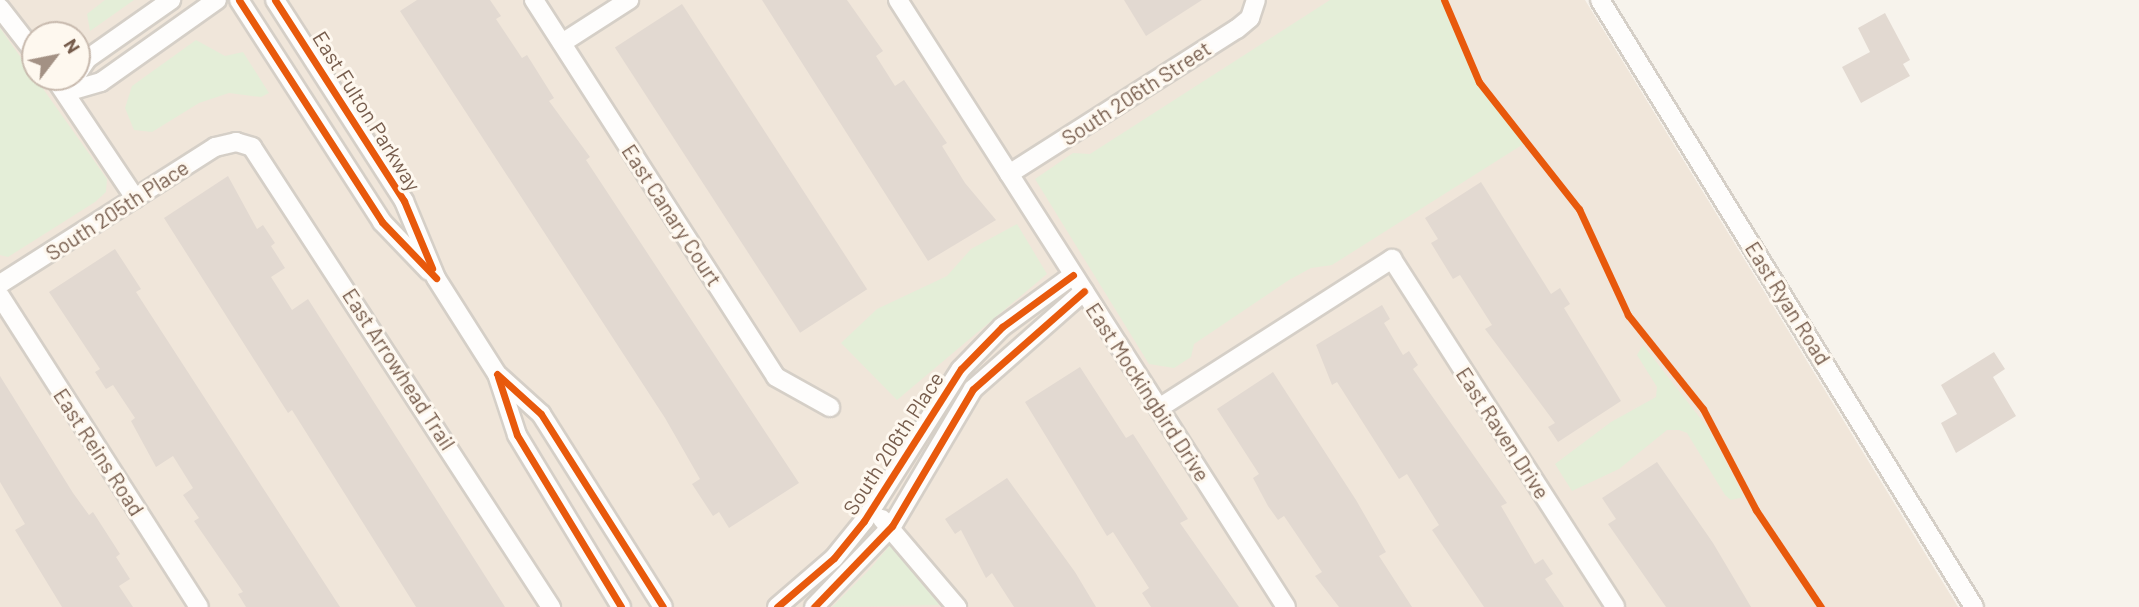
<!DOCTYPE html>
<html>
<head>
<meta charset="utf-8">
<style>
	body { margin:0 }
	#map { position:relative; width:2139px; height:607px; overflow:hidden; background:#f7f3ec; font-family:Barlow,sans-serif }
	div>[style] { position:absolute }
	.residential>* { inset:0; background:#f0e6da }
	.green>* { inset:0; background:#e4eed8 }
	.building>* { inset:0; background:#e2d9d1; transform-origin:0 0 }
	.roads { filter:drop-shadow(2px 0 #d5cfc7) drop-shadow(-2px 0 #d5cfc7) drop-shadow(0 2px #d5cfc7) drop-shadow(0 -2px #d5cfc7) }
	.minor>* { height:18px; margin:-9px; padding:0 9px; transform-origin:9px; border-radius:9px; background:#fefdfc }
	.cycleway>* { height:7px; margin:-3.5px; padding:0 3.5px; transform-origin:3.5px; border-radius:3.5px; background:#e8590c }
	span { translate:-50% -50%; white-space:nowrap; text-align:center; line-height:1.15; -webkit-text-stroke:6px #fef8ef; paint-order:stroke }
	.street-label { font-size:21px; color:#765c4c }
	.north { position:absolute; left:21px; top:21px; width:70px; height:70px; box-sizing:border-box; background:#fef8ef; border:2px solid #c8baae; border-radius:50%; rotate:58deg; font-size:19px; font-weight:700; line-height:28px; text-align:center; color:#765c4c }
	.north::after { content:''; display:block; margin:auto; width:24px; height:32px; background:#a39184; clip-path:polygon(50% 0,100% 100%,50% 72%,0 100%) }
</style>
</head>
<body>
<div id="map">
	<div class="residential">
		<div style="clip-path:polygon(evenodd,0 0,1585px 0,1958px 607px,0 607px,0 0,35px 35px,77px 35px,77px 77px,35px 77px,35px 35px)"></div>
	</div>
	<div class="green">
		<div style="clip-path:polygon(105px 0,134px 0,90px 31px,87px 14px)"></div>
		<div style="clip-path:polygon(1330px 0,1444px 0,1467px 61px,1525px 143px,1332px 265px,1311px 268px,1289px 280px,1194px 344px,1191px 357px,1174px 368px,1149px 364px,1035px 179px,1073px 153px,1090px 154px)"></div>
		<div style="clip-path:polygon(0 28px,107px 179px,106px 192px,95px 202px,8px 257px,0 255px)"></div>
		<div style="clip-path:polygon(196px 40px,225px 56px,243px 52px,269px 93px,261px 97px,229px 93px,199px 103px,152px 132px,134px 130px,125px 108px,132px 86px)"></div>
		<div style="clip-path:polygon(1017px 224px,1047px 274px,897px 400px,841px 343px,877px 309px,947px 276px,971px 249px)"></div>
		<div style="clip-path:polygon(1643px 345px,1708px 428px,1744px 497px,1731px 500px,1725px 495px,1687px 433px,1679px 430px,1667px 430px,1619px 469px,1572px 491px,1555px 464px,1611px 422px,1656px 397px,1657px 387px,1637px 355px)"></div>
		<div style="clip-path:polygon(892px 543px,940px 605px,832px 607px,870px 569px)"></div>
	</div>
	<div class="building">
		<div style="clip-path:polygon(417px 0,490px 0,501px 16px,496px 19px,522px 58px,527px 55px,554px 98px,549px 101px,590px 157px,586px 160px,799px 483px,729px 528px,719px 512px,713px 516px,692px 484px,700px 479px,665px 418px,400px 11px)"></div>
		<div style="clip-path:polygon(762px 0,847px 0,883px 51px,876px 56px,895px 86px,904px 80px,947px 143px,942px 146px,965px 183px,996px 220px,928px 261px)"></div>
		<div style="clip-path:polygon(1124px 0,1202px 0,1146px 36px)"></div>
		<div style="left:682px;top:4px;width:340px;height:80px;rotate:57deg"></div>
		<div style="clip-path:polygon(1885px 13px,1910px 60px,1903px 64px,1910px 76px,1861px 103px,1842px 67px,1870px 52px,1858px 28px)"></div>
		<div style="clip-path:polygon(228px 176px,257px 229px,263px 225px,275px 243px,271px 246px,285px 268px,271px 277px,292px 310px,308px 299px,505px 607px,416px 607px,292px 410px,288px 413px,164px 218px)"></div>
		<div style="clip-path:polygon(1481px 182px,1551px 294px,1560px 288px,1570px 304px,1564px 308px,1621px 401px,1558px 442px,1548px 427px,1555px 423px,1485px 329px,1492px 325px,1460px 275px,1453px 279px,1431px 243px,1438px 239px,1425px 218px)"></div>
		<div style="clip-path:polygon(115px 249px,141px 289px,136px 292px,340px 607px,246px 607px,238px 594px,243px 592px,194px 521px,199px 518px,183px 495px,193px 488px,173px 456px,156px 467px,131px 421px,135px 418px,113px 385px,106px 389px,95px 372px,100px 369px,49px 292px)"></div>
		<div style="clip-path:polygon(1382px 305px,1390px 319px,1384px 323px,1403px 355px,1409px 351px,1418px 365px,1413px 369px,1507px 503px,1501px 506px,1535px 564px,1543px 559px,1553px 574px,1545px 579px,1564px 607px,1484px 607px,1432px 530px,1439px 525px,1407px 474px,1399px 479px,1337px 382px,1332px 385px,1316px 345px)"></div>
		<div style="clip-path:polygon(1994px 352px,2005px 369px,1993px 377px,2016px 416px,1956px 453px,1941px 423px,1957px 414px,1941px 385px)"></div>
		<div style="clip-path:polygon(1080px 367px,1126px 438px,1133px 434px,1188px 519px,1180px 523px,1239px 607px,1151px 607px,1142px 593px,1149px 588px,1113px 532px,1107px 536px,1025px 402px)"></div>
		<div style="clip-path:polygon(1273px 372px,1356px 500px,1386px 552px,1379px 556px,1412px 607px,1339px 607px,1315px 576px,1322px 572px,1284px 516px,1278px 520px,1268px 506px,1253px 478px,1259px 474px,1217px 409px)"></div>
		<div style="clip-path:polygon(0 376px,73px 493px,89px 515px,93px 512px,120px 554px,116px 557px,130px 579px,119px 586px,133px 607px,62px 607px,15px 530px,25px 524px,0 482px)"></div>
		<div style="clip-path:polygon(1657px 462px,1713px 543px,1751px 607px,1666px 607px,1608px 524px,1616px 519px,1602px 498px)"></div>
		<div style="clip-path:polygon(1007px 478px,1075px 572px,1096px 607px,1014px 607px,992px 573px,986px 578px,961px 530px,955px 534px,945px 519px)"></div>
	</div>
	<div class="roads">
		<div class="minor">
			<div style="left:239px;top:0;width:264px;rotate:57.2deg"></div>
			<div style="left:382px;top:222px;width:68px;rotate:46.2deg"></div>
			<div style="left:275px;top:0;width:239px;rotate:57.3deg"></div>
			<div style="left:404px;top:201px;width:83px;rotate:67.4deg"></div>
			<div style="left:436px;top:278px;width:114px;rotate:57.6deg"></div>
			<div style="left:497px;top:374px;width:64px;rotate:71.8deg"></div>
			<div style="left:517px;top:435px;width:201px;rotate:58.8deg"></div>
			<div style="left:534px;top:0;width:448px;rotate:57.3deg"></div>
			<div style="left:776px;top:377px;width:62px;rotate:29.1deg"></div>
			<div style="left:898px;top:0;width:720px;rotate:57.41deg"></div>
			<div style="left:1600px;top:0;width:713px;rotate:58.36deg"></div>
			<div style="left:0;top:8px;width:57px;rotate:52.1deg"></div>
			<div style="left:562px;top:43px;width:80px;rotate:-32.7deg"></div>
			<div style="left:77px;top:74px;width:18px;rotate:-56deg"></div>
			<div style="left:87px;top:59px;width:103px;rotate:-35.1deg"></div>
			<div style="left:54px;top:77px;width:146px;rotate:56.2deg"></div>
			<div style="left:66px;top:92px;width:36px;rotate:-16deg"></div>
			<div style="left:101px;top:82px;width:142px;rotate:-35.3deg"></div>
			<div style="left:1009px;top:174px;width:270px;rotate:-32.5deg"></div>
			<div style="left:1237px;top:29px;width:17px;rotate:-40deg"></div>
			<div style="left:1250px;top:18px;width:19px;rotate:-72deg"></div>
			<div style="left:0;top:284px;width:255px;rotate:-32.5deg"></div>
			<div style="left:215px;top:147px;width:22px;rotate:-13deg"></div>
			<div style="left:236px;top:142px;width:17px;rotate:17deg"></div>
			<div style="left:252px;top:147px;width:549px;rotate:56.98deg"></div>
			<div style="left:0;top:296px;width:369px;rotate:57.4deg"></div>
			<div style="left:499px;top:376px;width:57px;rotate:42.1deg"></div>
			<div style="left:541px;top:414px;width:228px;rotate:57.7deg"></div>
			<div style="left:1159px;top:408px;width:277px;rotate:-32.6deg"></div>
			<div style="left:1392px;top:259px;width:413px;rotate:57.3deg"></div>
			<div style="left:882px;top:519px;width:116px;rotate:49.6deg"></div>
			<div style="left:777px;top:607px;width:75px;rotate:-40.7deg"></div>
			<div style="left:834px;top:558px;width:48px;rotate:-51deg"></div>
			<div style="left:864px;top:521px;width:180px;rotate:-57.5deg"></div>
			<div style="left:961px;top:369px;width:59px;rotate:-45.7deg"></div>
			<div style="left:1002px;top:327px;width:88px;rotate:-36.2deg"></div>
			<div style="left:814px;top:607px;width:112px;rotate:-46.1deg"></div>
			<div style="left:892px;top:526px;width:159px;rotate:-59.4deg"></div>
			<div style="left:973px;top:389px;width:148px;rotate:-41.4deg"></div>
		</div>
	</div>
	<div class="cycleway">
		<div style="left:239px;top:0;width:264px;rotate:57.2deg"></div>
		<div style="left:382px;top:222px;width:78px;rotate:46deg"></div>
		<div style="left:275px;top:0;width:239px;rotate:57.3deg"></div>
		<div style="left:404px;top:201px;width:73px;rotate:67.3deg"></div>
		<div style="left:1444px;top:0;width:89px;rotate:66.9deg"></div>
		<div style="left:1479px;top:82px;width:162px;rotate:51.8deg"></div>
		<div style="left:1579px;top:209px;width:117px;rotate:65.2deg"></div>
		<div style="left:1628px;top:315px;width:120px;rotate:51.4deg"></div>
		<div style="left:1703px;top:409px;width:114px;rotate:62.3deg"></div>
		<div style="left:1756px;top:510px;width:117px;rotate:56.2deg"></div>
		<div style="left:497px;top:374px;width:59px;rotate:42.3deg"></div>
		<div style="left:541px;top:414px;width:228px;rotate:57.7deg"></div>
		<div style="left:498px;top:377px;width:61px;rotate:71.9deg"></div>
		<div style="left:517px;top:435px;width:201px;rotate:58.8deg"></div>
		<div style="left:777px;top:607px;width:75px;rotate:-40.7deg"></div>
		<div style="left:834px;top:558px;width:48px;rotate:-51deg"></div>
		<div style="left:864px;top:521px;width:180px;rotate:-57.5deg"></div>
		<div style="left:961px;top:369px;width:59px;rotate:-45.7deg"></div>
		<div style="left:1002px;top:327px;width:88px;rotate:-36.2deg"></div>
		<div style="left:814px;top:607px;width:112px;rotate:-46.1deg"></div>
		<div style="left:892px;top:526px;width:159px;rotate:-59.4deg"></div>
		<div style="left:973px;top:389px;width:148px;rotate:-41.4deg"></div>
	</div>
	<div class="street-label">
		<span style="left:1136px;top:93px;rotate:-33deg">South 206th Street</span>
		<span style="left:367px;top:111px;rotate:58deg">East Fulton Parkway</span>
		<span style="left:117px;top:210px;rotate:-33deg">South 205th Place</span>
		<span style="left:672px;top:215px;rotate:57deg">East Canary Court</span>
		<span style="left:1788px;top:303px;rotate:58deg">East Ryan Road</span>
		<span style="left:399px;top:369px;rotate:57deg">East Arrowhead Trail</span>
		<span style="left:1148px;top:392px;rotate:57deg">East Mockingbird Drive</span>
		<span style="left:1503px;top:433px;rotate:57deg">East Raven Drive</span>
		<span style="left:893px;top:443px;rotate:-57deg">South 206th Place</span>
		<span style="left:99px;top:452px;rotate:57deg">East Reins Road</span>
	</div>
	<div class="north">N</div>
</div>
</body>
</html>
